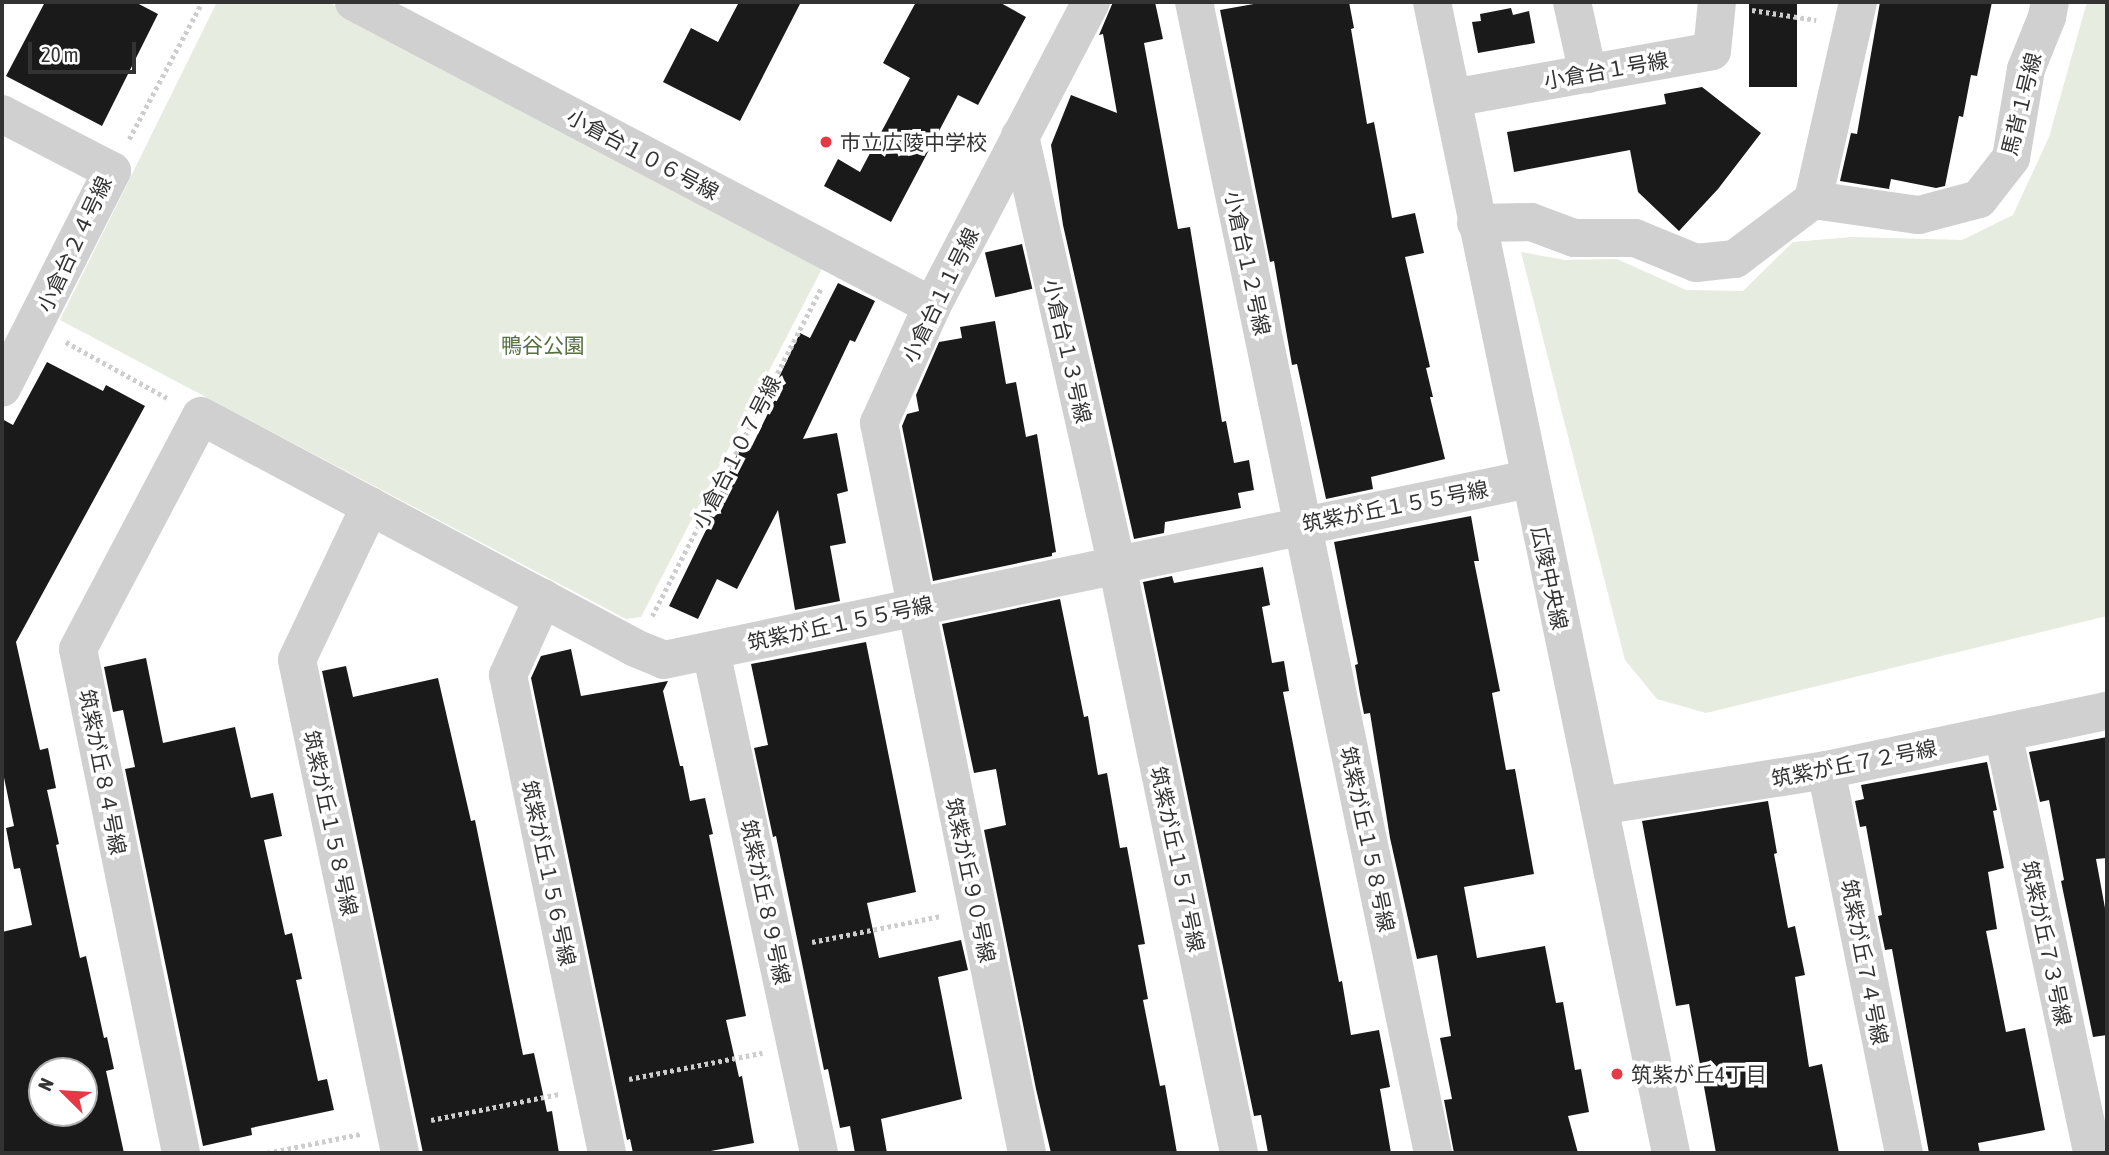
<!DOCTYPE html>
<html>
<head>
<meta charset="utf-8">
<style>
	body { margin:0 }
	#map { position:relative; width:2109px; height:1155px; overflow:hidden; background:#fff; font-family:"Asap Condensed","Noto Sans JP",sans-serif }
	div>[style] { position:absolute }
	.green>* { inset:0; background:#e6ecdf }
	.building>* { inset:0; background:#1a1a1a; transform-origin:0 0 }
	.path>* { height:4.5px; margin-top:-2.25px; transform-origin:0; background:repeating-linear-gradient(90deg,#cdcdcd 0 3.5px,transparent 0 7px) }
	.minor>* { height:38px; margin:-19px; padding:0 19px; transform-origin:19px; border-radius:19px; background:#d0d0d0 }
	.dots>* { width:19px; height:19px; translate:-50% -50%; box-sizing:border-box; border:4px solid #fff; border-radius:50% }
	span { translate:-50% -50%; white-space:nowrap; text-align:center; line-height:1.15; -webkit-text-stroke:7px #fff; paint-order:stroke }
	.street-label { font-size:21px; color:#333 }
	.poi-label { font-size:21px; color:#333 }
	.left { translate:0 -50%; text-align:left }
	.park-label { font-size:21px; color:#56703f }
	.frame { position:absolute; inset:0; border:4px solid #333; pointer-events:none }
	.north { position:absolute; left:28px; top:1057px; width:70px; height:70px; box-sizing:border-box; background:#fff; border:2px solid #adadad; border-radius:50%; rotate:294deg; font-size:19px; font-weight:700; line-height:28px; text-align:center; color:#333 }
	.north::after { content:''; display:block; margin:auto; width:24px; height:32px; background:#e63946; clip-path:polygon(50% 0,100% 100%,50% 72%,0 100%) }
	.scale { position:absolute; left:28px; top:42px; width:108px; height:32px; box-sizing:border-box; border:4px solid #333; border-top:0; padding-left:9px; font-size:21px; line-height:24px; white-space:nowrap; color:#333; -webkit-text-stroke:5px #fff; paint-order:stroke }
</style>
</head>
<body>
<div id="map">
	<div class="green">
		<div style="clip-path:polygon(217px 2px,328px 2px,825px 263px,641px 617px,626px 619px,60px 320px)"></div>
		<div style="clip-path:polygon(2087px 2px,2107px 2px,2107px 616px,1706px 713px,1657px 699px,1625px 660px,1521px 252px,1565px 260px,1617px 259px,1686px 290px,1743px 291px,1793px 242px,1852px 237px,1962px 240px,2013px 215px,2049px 137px)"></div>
	</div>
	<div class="building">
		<div style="clip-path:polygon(45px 2px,135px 2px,158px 14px,102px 126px,6px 76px)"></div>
		<div style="clip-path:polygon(739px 2px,801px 2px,740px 121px,663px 82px,691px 28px,718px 42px)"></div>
		<div style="clip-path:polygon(916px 2px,999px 2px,1026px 17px,978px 105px,958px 95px,891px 222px,824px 186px,838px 159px,860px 172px,910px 78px,883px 63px)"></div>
		<div style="clip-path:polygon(1113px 2px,1155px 2px,1163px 39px,1144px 43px,1178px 229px,1190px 227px,1222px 422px,1226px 421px,1234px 463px,1249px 460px,1254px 490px,1238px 493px,1241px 508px,1165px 522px,1164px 533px,1134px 539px,1063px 225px,1051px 145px,1071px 95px,1117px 113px,1103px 34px,1099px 35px)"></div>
		<div style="clip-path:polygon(1265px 2px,1349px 2px,1354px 28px,1351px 29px,1367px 124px,1374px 122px,1392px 218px,1415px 213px,1424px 253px,1405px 257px,1430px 367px,1426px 368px,1433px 397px,1430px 397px,1445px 459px,1371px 477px,1373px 489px,1326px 499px,1297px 364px,1292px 365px,1274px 261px,1270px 262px,1220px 10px)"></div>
		<div style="left:1749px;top:2px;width:48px;height:85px"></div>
		<div style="clip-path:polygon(1880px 2px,1992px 2px,1977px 76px,1971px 75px,1963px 117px,1959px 116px,1945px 186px,1936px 188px,1891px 179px,1889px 189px,1840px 181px,1851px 133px,1857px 134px)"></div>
		<div style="clip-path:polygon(1511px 8px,1513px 15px,1529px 11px,1535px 43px,1478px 53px,1472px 22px,1481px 21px,1480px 14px)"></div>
		<div style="clip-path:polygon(1702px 87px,1761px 133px,1718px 189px,1679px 231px,1638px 192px,1630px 150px,1514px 172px,1507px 132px,1666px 104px,1664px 94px)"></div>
		<div style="left:1022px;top:244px;width:46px;height:38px;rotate:77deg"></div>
		<div style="clip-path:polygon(838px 283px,875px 301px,855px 342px,850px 340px,803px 439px,837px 433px,848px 491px,837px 494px,846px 543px,830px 546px,840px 601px,795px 610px,778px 510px,737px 589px,717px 579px,698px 619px,669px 606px,708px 526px,704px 525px,743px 442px,752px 446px,778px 393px,773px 390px,800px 333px,810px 338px)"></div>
		<div style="clip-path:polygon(995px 321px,1006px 384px,1016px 382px,1026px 437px,1037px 434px,1056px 552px,1052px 553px,1052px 556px,933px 581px,902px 426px,907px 414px,919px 411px,916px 395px,939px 342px,962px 338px,960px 327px)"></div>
		<div style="clip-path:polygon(evenodd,47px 362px,103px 391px,106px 385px,145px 406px,16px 642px,40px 750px,48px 748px,56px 788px,47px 790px,59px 844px,56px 845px,80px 958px,86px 956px,104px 1038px,107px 1037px,114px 1069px,106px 1071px,124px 1153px,2px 1153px,2px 932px,32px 925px,20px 868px,14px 869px,6px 828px,14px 826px,2px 768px,2px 419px,13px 425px,47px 362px,42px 1071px,84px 1071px,84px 1113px,42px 1113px,42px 1071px)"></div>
		<div style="clip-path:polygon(1471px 516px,1479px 561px,1474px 561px,1500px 691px,1492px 693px,1506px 770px,1515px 769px,1534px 874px,1464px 887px,1477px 958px,1545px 946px,1556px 1003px,1563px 1002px,1575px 1070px,1581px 1069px,1589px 1112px,1568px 1116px,1578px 1153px,1454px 1153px,1444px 1100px,1452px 1099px,1440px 1038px,1451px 1036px,1437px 955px,1417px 959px,1390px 838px,1370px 713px,1364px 714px,1360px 694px,1355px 665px,1358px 664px,1334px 542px)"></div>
		<div style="clip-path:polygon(1263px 567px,1270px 605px,1262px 607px,1272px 663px,1284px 661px,1289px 691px,1283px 692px,1339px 982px,1342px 981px,1351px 1035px,1379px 1030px,1390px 1087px,1380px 1089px,1391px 1153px,1268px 1153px,1261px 1115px,1254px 1116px,1143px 582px,1172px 576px,1174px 583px)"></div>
		<div style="clip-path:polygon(1060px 599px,1084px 717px,1088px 716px,1098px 775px,1107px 773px,1120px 848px,1127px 847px,1145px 944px,1138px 945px,1148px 999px,1143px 1000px,1160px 1086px,1165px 1085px,1177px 1153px,1051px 1153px,1036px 1089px,984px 830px,1006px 825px,996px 769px,974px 773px,942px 624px)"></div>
		<div style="clip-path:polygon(866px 642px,916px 892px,867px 903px,879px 958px,961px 940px,968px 970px,938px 977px,962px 1099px,881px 1119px,887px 1153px,855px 1153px,850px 1126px,840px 1128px,828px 1069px,824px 1070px,776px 836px,773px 837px,754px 748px,768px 745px,751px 664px)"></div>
		<div style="clip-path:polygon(571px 649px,581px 696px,668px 681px,663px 691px,680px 766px,683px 766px,690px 801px,705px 798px,713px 834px,709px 835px,746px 1016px,726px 1020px,739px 1077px,742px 1076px,754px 1143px,700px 1153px,633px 1153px,630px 1139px,627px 1140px,531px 678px,541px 656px)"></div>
		<div style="clip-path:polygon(146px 658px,163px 743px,235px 727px,251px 798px,273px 793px,282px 836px,264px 840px,285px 935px,292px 933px,302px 979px,296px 980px,318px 1081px,327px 1079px,334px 1110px,251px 1128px,252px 1135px,203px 1146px,125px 769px,135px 767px,123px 710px,113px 712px,104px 667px)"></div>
		<div style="clip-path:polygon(346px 666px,353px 697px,438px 678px,471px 821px,475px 820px,523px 1055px,534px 1053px,547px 1112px,552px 1111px,559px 1153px,423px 1153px,322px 671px)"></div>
		<div style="clip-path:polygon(2107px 737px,2107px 858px,2096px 859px,2107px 919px,2107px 1035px,2093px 1037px,2061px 881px,2064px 880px,2049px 800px,2040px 802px,2029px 752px)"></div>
		<div style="clip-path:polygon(1987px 762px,1997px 810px,1993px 811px,2004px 868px,1988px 872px,1997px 929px,1986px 931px,2006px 1032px,2025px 1028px,2045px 1130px,1978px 1143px,1980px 1153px,1929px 1153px,1892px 949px,1885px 950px,1878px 916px,1882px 915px,1866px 826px,1860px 827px,1855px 801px,1864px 799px,1861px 785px)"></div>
		<div style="clip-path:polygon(1768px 801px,1777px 853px,1774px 854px,1788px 928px,1795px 926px,1805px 975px,1795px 977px,1809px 1067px,1822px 1064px,1839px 1153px,1716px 1153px,1689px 1004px,1676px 1006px,1642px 821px)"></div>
	</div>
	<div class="path">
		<div style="left:1752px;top:10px;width:65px;rotate:8.9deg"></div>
		<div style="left:129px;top:139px;width:155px;rotate:-61.9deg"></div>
		<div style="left:66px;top:342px;width:118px;rotate:29deg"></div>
		<div style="left:652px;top:616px;width:369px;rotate:-62.7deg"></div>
		<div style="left:812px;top:942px;width:132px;rotate:-11.4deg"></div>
		<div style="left:629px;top:1079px;width:136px;rotate:-11.1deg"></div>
		<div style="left:431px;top:1120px;width:131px;rotate:-11.5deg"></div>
		<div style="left:267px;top:1153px;width:95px;rotate:-11.5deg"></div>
	</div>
	<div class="minor">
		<div style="left:354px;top:2px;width:653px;rotate:27.74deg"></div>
		<div style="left:1194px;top:2px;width:1176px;rotate:78.27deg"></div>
		<div style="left:1432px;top:2px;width:1176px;rotate:78.27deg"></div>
		<div style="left:1572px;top:2px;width:74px;rotate:77.5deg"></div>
		<div style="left:1452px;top:98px;width:264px;rotate:-10.2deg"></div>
		<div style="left:1712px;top:51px;width:49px;rotate:-84.2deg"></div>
		<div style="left:2px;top:114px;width:124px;rotate:27.4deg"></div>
		<div style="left:112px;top:171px;width:243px;rotate:116.9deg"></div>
		<div style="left:1020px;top:136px;width:440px;rotate:77.3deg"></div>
		<div style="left:1117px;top:565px;width:601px;rotate:78.28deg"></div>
		<div style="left:1813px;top:200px;width:107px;rotate:8.1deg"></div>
		<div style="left:1919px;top:215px;width:62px;rotate:-14.9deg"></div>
		<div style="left:1979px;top:199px;width:52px;rotate:-52deg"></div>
		<div style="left:2011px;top:158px;width:90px;rotate:-80.4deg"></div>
		<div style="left:2026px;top:69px;width:56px;rotate:-68deg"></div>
		<div style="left:2047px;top:17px;width:15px;rotate:-79deg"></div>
		<div style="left:1476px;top:223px;width:55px;rotate:-1deg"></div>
		<div style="left:1531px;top:222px;width:46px;rotate:20.4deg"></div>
		<div style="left:1574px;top:238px;width:61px"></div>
		<div style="left:1635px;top:238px;width:66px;rotate:22.3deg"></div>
		<div style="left:1696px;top:263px;width:39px;rotate:-6deg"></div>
		<div style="left:1735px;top:259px;width:98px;rotate:-37.1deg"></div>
		<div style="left:1813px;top:200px;width:203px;rotate:-77.2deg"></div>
		<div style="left:370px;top:506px;width:170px;rotate:115.4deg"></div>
		<div style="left:297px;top:660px;width:504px;rotate:78.2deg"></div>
		<div style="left:543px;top:598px;width:85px;rotate:114.4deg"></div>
		<div style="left:508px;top:675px;width:488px;rotate:78.3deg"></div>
		<div style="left:711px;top:651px;width:513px;rotate:77.86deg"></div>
		<div style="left:2003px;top:733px;width:429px;rotate:78deg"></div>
		<div style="left:1826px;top:770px;width:391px;rotate:78.5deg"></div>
		<div style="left:1599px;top:806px;width:230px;rotate:-9deg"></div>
		<div style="left:1826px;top:770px;width:287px;rotate:-11.9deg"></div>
		<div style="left:181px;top:1153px;width:514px;rotate:-101.55deg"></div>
		<div style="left:78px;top:649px;width:263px;rotate:-62.2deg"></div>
		<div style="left:201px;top:416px;width:492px;rotate:28.1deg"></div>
		<div style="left:635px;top:648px;width:31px;rotate:22deg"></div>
		<div style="left:664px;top:660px;width:884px;rotate:-11.82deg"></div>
		<div style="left:1027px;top:1153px;width:745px;rotate:-101.46deg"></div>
		<div style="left:879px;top:423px;width:128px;rotate:-65.6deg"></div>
		<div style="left:932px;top:306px;width:343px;rotate:-62.4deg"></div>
	</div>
	<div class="dots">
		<div style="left:826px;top:142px;background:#e63946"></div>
		<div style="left:1617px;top:1074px;background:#e63946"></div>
	</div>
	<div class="street-label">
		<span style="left:1606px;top:70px;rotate:-10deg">小倉台１号線</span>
		<span style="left:2021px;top:104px;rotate:-76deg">馬背１号線</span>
		<span style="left:643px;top:154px;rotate:28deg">小倉台１０６号線</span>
		<span style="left:74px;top:244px;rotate:-65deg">小倉台２４号線</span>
		<span style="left:1248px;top:263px;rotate:78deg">小倉台１２号線</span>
		<span style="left:940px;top:295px;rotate:-64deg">小倉台１１号線</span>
		<span style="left:1068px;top:351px;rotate:77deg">小倉台１３号線</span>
		<span style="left:736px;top:452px;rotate:-63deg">小倉台１０７号線</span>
		<span style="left:1395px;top:506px;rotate:-11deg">筑紫が丘１５５号線</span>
		<span style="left:1550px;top:578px;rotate:78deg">広陵中央線</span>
		<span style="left:840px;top:623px;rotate:-12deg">筑紫が丘１５５号線</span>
		<span style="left:1854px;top:763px;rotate:-11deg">筑紫が丘７２号線</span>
		<span style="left:103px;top:772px;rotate:79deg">筑紫が丘８４号線</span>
		<span style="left:331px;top:823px;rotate:78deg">筑紫が丘１５８号線</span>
		<span style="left:1368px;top:839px;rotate:78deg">筑紫が丘１５８号線</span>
		<span style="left:1178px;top:859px;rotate:78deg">筑紫が丘１５７号線</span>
		<span style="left:549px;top:873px;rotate:78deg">筑紫が丘１５６号線</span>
		<span style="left:971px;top:880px;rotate:78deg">筑紫が丘９０号線</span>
		<span style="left:766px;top:902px;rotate:78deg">筑紫が丘８９号線</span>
		<span style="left:2047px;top:943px;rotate:78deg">筑紫が丘７３号線</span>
		<span style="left:1865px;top:962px;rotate:79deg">筑紫が丘７４号線</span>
	</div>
	<div class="poi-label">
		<span class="left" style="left:840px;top:142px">市立広陵中学校</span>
		<span class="left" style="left:1631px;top:1074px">筑紫が丘4丁目</span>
	</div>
	<div class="park-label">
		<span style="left:543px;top:345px">鴨谷公園</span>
	</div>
	<div class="frame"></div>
	<div class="north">N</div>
	<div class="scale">20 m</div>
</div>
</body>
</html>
